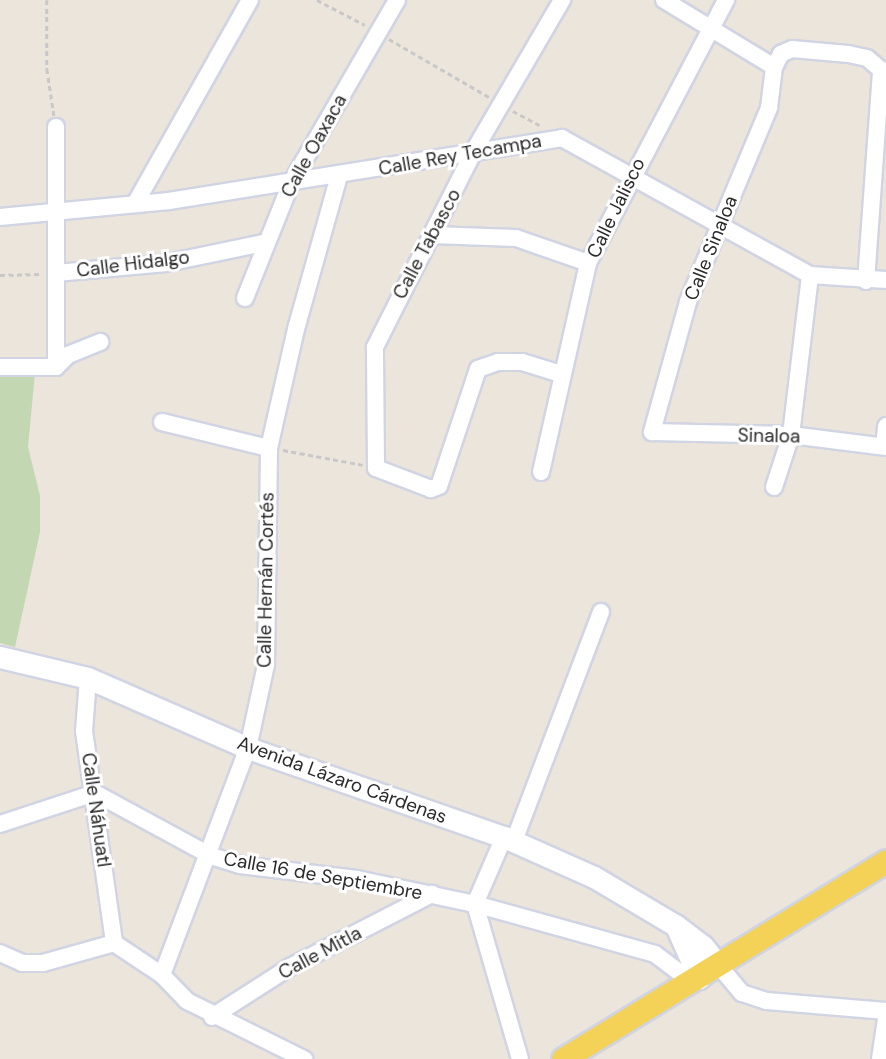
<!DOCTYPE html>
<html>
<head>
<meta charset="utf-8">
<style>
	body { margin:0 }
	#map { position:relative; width:886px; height:1059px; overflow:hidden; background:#ece5db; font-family:"DM Sans",sans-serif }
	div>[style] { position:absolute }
	.cemetery>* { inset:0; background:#c3d7b2 }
	.path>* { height:2.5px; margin-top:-1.25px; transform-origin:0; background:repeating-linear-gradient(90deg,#c8c8c8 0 5px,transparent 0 8.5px) }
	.roads { filter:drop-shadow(2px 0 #d0d4e3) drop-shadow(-2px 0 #d0d4e3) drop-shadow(0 2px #d0d4e3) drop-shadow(0 -2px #d0d4e3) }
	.street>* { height:16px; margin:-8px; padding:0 8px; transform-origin:8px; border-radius:8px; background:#fff }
	.secondary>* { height:21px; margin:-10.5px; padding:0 10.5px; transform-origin:10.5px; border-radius:10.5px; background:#fff }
	.primary>* { height:23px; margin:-11.5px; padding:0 11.5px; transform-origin:11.5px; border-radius:11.5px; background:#f4d258 }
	span { translate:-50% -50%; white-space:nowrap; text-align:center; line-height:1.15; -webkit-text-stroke:6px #fff; paint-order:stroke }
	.street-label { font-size:19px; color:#2a2a2a }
</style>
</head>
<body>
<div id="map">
	<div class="cemetery">
		<div style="clip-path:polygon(0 373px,35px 373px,28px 447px,40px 496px,40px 532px,15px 647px,0 643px)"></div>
	</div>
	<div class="path">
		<div style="left:47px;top:0;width:69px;rotate:90deg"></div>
		<div style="left:47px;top:69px;width:47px;rotate:81.3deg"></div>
		<div style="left:317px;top:0;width:54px;rotate:27.5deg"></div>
		<div style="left:389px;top:39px;width:116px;rotate:30.1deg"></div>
		<div style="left:513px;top:111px;width:32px;rotate:28deg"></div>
		<div style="left:0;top:275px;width:42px;rotate:-1.4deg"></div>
		<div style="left:283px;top:450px;width:81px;rotate:10.6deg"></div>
	</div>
	<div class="roads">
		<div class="street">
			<div style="left:664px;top:0;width:129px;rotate:31.3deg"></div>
			<div style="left:881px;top:70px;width:18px;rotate:-139deg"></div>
			<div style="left:867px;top:58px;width:19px;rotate:-168deg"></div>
			<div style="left:848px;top:54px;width:56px;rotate:-174.9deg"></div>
			<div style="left:792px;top:49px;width:12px;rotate:156deg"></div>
			<div style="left:781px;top:54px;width:15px;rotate:118deg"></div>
			<div style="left:774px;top:67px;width:41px;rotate:97deg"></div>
			<div style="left:769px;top:108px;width:210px;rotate:112.7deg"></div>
			<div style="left:688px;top:302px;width:135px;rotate:105.5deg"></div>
			<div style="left:652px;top:432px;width:139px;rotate:1.2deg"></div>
			<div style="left:791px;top:435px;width:96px;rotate:7.2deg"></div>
			<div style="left:56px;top:127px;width:240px;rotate:90deg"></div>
			<div style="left:135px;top:204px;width:234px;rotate:-60.6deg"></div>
			<div style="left:0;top:217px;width:170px;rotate:-5.4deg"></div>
			<div style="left:169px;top:201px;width:398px;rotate:-9.1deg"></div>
			<div style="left:562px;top:138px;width:283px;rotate:28.9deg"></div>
			<div style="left:810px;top:275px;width:76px;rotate:3.8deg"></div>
			<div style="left:432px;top:235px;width:84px;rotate:2deg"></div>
			<div style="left:516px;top:238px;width:76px;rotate:19.1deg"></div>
			<div style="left:56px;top:273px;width:111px;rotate:-5.1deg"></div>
			<div style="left:167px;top:263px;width:99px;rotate:-11.7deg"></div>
			<div style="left:866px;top:281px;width:212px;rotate:-85.9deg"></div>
			<div style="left:245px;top:298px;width:124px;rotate:-68.2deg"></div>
			<div style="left:291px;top:183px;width:211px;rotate:-59.9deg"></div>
			<div style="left:0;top:367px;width:56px"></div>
			<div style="left:56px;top:367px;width:17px;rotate:-45deg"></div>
			<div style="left:68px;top:355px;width:35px;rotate:-22deg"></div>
			<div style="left:561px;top:374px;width:41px;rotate:-162.9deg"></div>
			<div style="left:522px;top:362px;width:24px;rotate:180deg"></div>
			<div style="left:498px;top:362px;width:21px;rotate:161deg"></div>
			<div style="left:478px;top:369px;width:123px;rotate:108.4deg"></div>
			<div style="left:439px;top:486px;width:9px;rotate:159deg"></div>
			<div style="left:431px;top:489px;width:59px;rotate:-159.1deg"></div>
			<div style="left:376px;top:468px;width:121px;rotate:-90.5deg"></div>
			<div style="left:375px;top:347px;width:222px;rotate:-63.2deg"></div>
			<div style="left:475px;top:149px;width:173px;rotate:-59.7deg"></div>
			<div style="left:162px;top:422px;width:110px;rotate:13.7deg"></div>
			<div style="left:884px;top:446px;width:20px;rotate:-84deg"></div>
			<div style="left:541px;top:472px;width:214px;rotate:-77.3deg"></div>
			<div style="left:588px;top:263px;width:297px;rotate:-62.3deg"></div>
			<div style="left:774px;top:487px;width:55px;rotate:-71.9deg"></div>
			<div style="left:791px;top:435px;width:161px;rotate:-83.2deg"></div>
			<div style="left:88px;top:678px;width:53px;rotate:94.3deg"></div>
			<div style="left:84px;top:731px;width:214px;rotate:81.9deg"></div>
			<div style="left:0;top:824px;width:100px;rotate:-18.1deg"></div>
			<div style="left:95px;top:793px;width:132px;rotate:28.5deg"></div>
			<div style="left:211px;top:856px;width:30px;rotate:17deg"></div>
			<div style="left:240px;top:865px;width:118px;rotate:6.8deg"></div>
			<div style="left:357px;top:879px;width:121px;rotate:12deg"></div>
			<div style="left:475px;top:904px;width:187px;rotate:15.5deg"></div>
			<div style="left:655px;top:954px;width:46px;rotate:37.1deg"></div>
			<div style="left:504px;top:837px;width:73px;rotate:113.4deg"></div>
			<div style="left:475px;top:904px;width:161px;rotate:73.8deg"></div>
			<div style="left:514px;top:841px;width:245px;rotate:-69.2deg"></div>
			<div style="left:114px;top:943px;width:58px;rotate:33.7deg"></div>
			<div style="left:162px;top:975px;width:36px;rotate:46deg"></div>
			<div style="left:187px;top:1001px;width:131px;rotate:26.4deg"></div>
			<div style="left:0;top:953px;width:24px;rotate:24deg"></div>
			<div style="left:22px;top:963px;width:21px"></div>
			<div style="left:43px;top:963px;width:74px;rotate:-15.7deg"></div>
			<div style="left:720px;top:967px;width:34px;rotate:50deg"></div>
			<div style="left:742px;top:993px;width:26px;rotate:18deg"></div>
			<div style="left:767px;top:1001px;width:119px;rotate:4.8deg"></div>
			<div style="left:162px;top:975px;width:243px;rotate:-69.3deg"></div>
			<div style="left:248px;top:748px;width:85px;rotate:-77.8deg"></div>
			<div style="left:266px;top:665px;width:217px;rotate:-89.2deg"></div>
			<div style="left:269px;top:448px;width:122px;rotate:-77.2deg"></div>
			<div style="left:296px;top:329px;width:159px;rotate:-74.3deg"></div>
			<div style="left:212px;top:1017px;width:93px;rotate:-32.7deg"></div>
			<div style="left:290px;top:967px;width:160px;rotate:-27.2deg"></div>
			<div style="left:880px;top:1059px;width:40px;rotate:-81.5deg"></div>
		</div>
		<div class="secondary">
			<div style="left:0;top:657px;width:90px;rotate:13.4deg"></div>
			<div style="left:88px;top:678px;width:175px;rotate:23.6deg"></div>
			<div style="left:248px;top:748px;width:271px;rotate:19.2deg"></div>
			<div style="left:504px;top:837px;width:98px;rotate:24deg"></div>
			<div style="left:594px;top:877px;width:94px;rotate:30.7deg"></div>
			<div style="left:675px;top:925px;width:35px;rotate:37deg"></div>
			<div style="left:703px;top:946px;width:27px;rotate:51deg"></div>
			<div style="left:676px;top:926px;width:57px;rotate:66.1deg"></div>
		</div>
		<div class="primary">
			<div style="left:563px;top:1059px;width:379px;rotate:-31.5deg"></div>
		</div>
	</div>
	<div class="street-label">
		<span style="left:314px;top:146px;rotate:-61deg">Calle Oaxaca</span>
		<span style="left:460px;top:155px;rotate:-10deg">Calle Rey Tecampa</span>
		<span style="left:616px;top:208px;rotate:-64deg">Calle Jalisco</span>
		<span style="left:427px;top:244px;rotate:-62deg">Calle Tabasco</span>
		<span style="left:711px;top:248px;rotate:-68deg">Calle Sinaloa</span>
		<span style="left:133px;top:264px;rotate:-7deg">Calle Hidalgo</span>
		<span style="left:769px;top:436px;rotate:1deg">Sinaloa</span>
		<span style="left:266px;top:580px;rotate:-89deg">Calle Hernán Cortés</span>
		<span style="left:342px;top:780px;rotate:20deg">Avenida Lázaro Cárdenas</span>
		<span style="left:96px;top:810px;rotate:82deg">Calle Náhuatl</span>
		<span style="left:323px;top:876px;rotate:10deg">Calle 16 de Septiembre</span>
		<span style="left:320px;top:953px;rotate:-28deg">Calle Mitla</span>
	</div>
</div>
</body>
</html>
